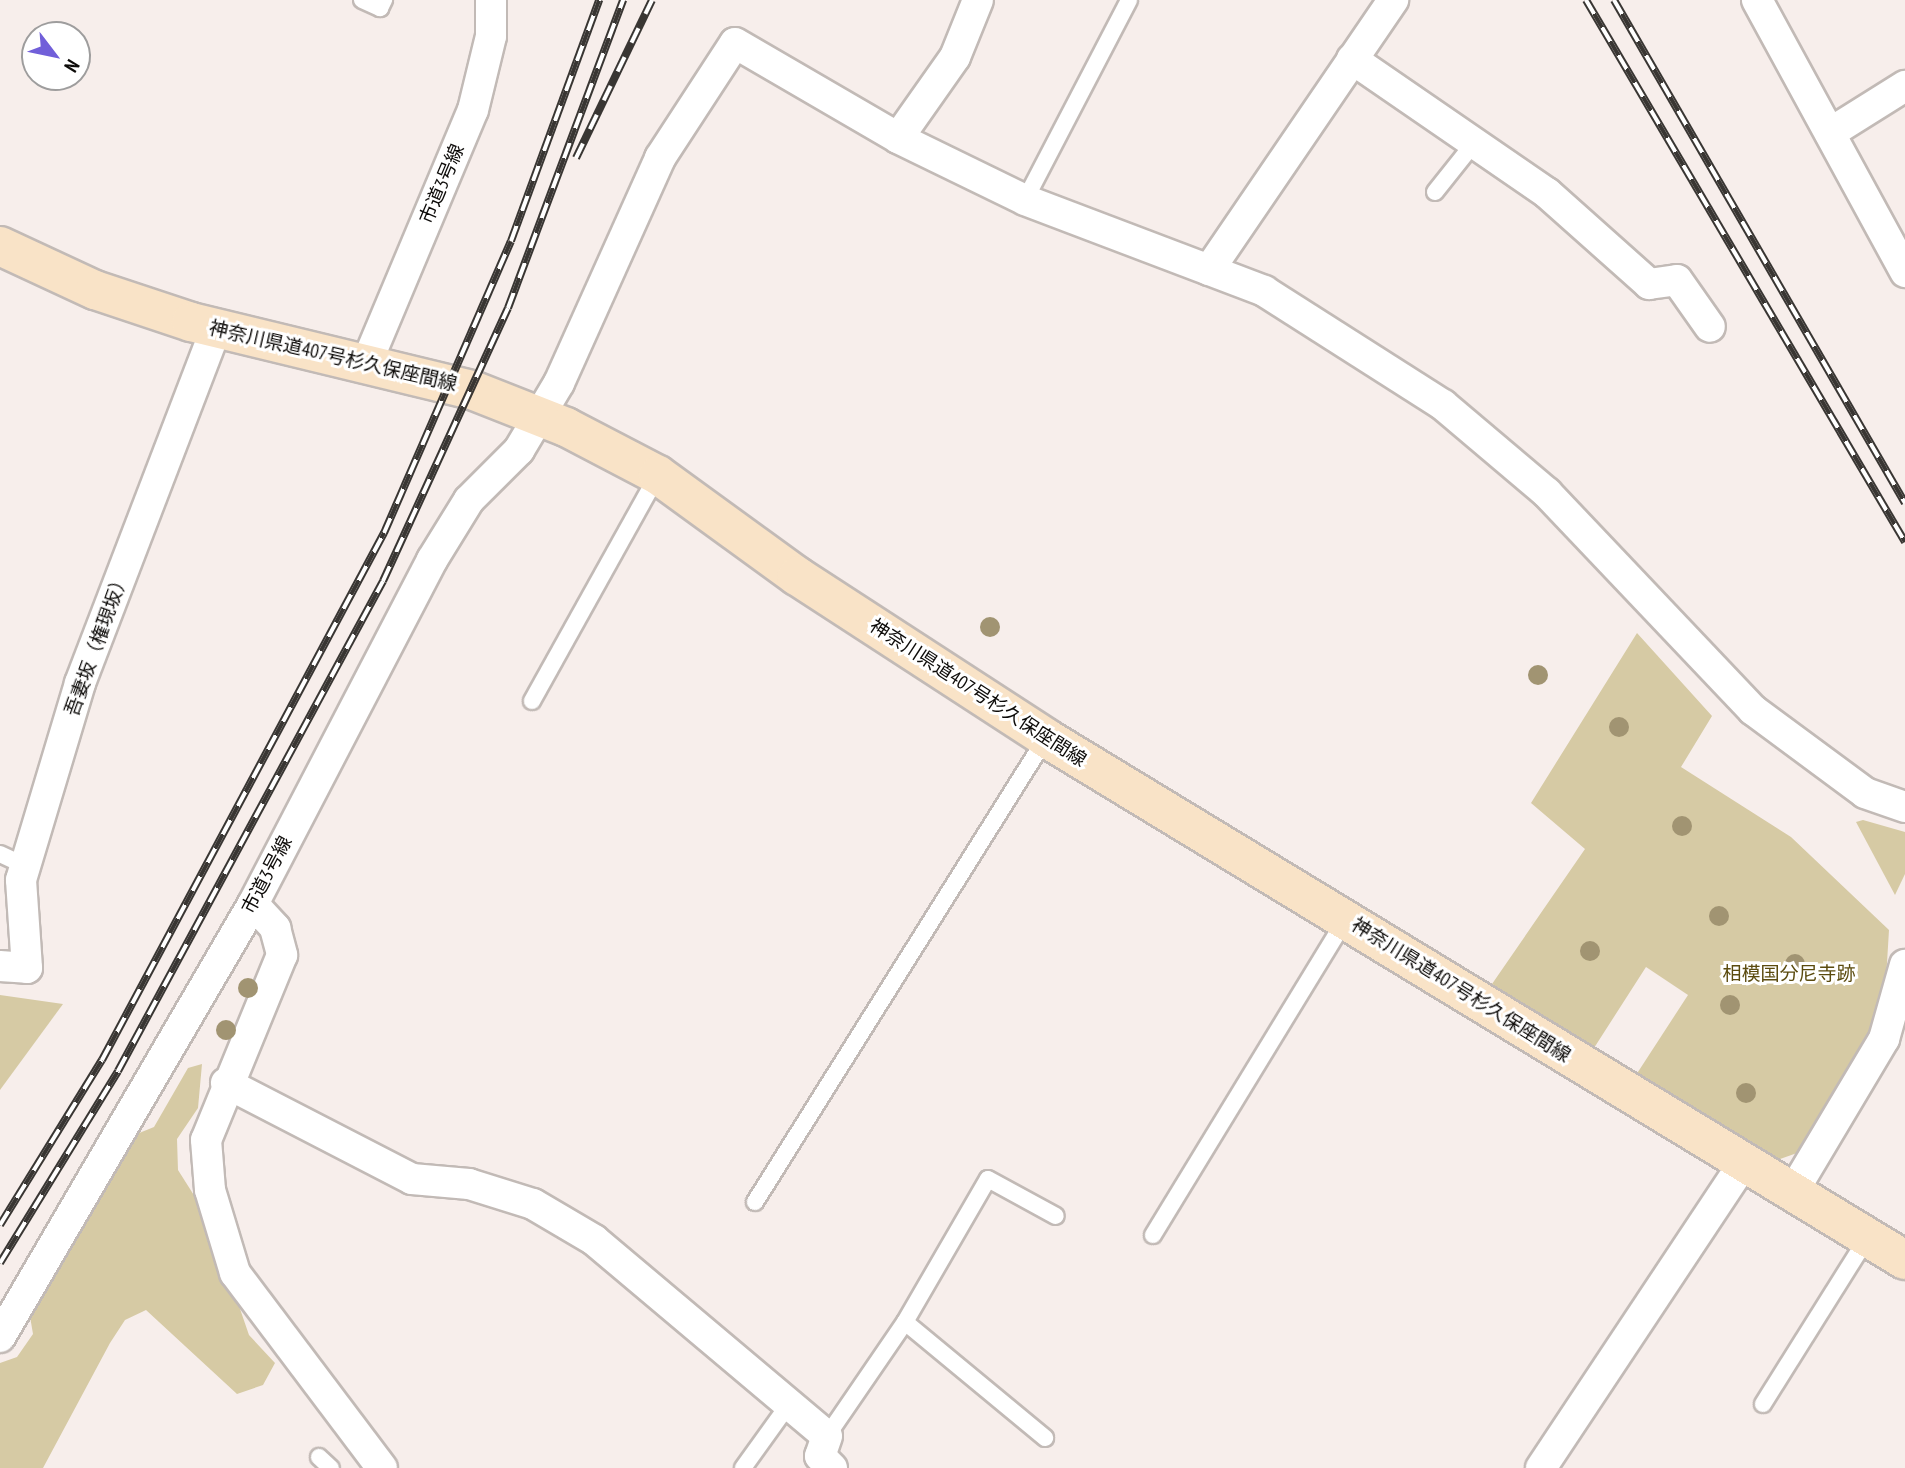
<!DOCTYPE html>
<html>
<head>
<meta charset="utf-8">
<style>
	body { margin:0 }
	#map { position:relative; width:1905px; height:1468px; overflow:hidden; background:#f7eeeb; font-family:"PT Sans Narrow","Noto Sans JP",sans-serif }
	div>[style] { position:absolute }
	.green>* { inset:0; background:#d6caa4 }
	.roads { filter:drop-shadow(2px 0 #c2bab6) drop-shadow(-2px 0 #c2bab6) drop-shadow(0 2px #c2bab6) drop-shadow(0 -2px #c2bab6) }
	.service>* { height:16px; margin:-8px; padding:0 8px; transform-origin:8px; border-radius:8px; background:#fff }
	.minor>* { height:30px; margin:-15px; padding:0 15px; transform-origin:15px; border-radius:15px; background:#fff }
	.secondary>* { height:38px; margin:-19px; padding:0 19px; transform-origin:19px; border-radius:19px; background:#f9e3c7 }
	.rail>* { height:8px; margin-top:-4px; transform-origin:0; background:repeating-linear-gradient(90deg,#fff 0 16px,#393633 0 32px); box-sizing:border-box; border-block:2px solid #393633 }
	.trees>* { width:20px; height:20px; margin:-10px; border-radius:50%; background:#a19472 }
	span { translate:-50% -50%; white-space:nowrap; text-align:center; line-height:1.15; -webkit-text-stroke:6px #fff; paint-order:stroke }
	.street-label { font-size:19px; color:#0d0b09 }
	.park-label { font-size:19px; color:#5b4b0f }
	.north { position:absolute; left:21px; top:21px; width:70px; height:70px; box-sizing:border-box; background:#fff; border:2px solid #9e9d9d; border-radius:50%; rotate:122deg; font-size:19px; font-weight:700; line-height:28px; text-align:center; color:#0d0b09 }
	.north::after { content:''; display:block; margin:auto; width:24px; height:32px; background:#715fd9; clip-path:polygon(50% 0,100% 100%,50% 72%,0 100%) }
</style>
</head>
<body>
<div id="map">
	<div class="green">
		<div style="clip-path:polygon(1637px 633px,1712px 716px,1681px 767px,1791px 837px,1889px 930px,1884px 1012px,1797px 1153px,1777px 1160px,1636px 1075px,1688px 995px,1646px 967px,1594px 1048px,1492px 984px,1585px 849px,1531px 803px)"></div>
		<div style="clip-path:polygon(1863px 820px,1905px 832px,1905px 874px,1895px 895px,1856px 822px)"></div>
		<div style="clip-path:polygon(0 995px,63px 1004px,0 1090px)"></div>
		<div style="clip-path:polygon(202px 1064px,198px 1108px,177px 1139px,178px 1170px,209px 1219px,249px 1335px,275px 1363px,263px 1385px,237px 1394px,146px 1310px,125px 1320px,110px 1343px,43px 1468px,0 1468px,0 1363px,17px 1357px,33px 1334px,27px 1299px,106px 1188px,127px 1138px,154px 1127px,188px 1068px)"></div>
	</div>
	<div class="roads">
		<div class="service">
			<div style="left:362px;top:0;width:20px;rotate:24deg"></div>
			<div style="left:380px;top:8px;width:9px;rotate:-63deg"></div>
			<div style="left:1435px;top:192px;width:63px;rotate:-51.5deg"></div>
			<div style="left:1025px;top:200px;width:225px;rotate:-62.5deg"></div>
			<div style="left:532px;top:701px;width:259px;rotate:-60.9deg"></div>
			<div style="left:0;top:854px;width:29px;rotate:25deg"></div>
			<div style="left:755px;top:1202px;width:548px;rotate:-57.91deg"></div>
			<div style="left:1153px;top:1235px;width:369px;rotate:-58.6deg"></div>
			<div style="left:905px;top:1322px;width:182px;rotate:39.6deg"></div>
			<div style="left:1763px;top:1404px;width:196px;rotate:-57.9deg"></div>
			<div style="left:827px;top:1436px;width:138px;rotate:-55.6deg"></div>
			<div style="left:905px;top:1322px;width:165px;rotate:-59.9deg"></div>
			<div style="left:988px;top:1179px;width:77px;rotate:28.6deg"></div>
			<div style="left:319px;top:1457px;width:16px;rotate:43deg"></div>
			<div style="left:743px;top:1468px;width:79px;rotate:-54.3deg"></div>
		</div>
		<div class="minor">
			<div style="left:1757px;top:0;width:310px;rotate:61.4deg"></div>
			<div style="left:1352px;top:59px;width:237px;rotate:34.5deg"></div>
			<div style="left:1547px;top:193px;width:137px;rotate:41.7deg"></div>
			<div style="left:1649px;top:284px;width:28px;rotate:-8deg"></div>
			<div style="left:1677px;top:280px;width:57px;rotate:54.9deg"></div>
			<div style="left:1830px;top:133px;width:89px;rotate:-32.1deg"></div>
			<div style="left:898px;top:138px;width:99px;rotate:-54.9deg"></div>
			<div style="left:955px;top:57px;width:61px;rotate:-68deg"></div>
			<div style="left:1209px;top:270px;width:327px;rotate:-55.7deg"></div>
			<div style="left:367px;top:362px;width:273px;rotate:-67.2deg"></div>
			<div style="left:473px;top:110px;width:76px;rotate:-76.3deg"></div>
			<div style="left:491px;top:36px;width:36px;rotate:-90deg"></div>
			<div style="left:253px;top:904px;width:33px;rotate:47deg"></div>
			<div style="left:275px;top:928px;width:28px;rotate:75deg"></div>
			<div style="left:282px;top:955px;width:200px;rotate:112.3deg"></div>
			<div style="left:206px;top:1140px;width:50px;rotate:85.4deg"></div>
			<div style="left:210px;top:1190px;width:87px;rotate:73.2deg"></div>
			<div style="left:235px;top:1273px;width:244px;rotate:53deg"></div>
			<div style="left:0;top:966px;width:27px;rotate:4deg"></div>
			<div style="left:27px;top:968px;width:88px;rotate:-93.9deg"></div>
			<div style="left:21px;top:880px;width:206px;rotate:-73.3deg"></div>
			<div style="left:80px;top:683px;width:380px;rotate:-69deg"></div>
			<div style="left:226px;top:1083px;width:209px;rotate:27.3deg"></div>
			<div style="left:412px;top:1179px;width:57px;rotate:5deg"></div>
			<div style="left:469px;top:1184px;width:67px;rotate:17.4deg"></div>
			<div style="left:533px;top:1204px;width:71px;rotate:30.5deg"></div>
			<div style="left:594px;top:1240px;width:304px;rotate:40.1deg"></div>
			<div style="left:827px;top:1436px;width:21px;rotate:109deg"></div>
			<div style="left:820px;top:1456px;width:17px;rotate:45deg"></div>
			<div style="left:1791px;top:1195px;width:182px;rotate:-59.2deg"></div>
			<div style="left:1884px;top:1039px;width:77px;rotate:-74.2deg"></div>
			<div style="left:0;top:1337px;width:501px;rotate:-59.7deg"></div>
			<div style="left:253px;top:904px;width:388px;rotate:-62.5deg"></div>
			<div style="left:432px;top:560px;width:70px;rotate:-58.3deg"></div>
			<div style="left:469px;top:500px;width:71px;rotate:-45deg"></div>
			<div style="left:519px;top:450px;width:78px;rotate:-59.2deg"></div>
			<div style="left:559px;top:383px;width:247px;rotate:-65.8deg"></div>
			<div style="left:660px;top:158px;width:137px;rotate:-56.9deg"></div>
			<div style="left:735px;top:43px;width:189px;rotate:30.2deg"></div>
			<div style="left:898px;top:138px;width:141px;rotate:26deg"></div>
			<div style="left:1025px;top:200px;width:256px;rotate:20.8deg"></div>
			<div style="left:1264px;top:291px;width:212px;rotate:32.5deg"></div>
			<div style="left:1443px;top:405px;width:136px;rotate:40.2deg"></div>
			<div style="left:1547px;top:493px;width:299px;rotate:46.5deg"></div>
			<div style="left:1753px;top:710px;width:139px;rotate:36.5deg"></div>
			<div style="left:1865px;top:793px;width:42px;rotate:19.3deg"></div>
			<div style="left:1541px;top:1468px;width:364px;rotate:-56.4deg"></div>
		</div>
		<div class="secondary">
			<div style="left:0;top:246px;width:105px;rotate:24.9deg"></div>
			<div style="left:95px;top:290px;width:101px;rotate:18.4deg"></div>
			<div style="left:191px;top:322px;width:289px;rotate:13.6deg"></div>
			<div style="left:472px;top:390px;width:101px;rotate:21.5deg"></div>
			<div style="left:566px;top:427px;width:104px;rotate:27.6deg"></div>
			<div style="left:658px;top:475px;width:172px;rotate:36deg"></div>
			<div style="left:797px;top:576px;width:297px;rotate:33deg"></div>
			<div style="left:1046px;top:738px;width:1005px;rotate:31.29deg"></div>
		</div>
	</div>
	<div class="rail">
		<div style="left:1586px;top:0;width:629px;rotate:59.52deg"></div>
		<div style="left:1614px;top:0;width:581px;rotate:59.95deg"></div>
		<div style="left:576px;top:158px;width:175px;rotate:-64.3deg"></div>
		<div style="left:0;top:1225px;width:194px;rotate:-58.3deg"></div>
		<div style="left:102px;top:1060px;width:598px;rotate:-61.85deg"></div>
		<div style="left:384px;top:533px;width:318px;rotate:-66.5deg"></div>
		<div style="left:511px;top:241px;width:257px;rotate:-69.9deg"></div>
		<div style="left:0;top:1263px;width:225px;rotate:-58.4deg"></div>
		<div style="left:118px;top:1071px;width:557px;rotate:-61.59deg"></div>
		<div style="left:383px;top:581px;width:300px;rotate:-65.4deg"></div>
		<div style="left:508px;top:308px;width:329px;rotate:-69.5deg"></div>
	</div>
	<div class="trees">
		<div style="left:990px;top:627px"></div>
		<div style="left:1538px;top:675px"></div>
		<div style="left:1619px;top:727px"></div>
		<div style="left:1682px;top:826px"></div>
		<div style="left:1719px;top:916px"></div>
		<div style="left:1590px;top:951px"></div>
		<div style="left:1795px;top:964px"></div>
		<div style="left:248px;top:988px"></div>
		<div style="left:1730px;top:1005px"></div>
		<div style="left:226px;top:1030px"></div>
		<div style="left:1746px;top:1093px"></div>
	</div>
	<div class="street-label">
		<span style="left:442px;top:184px;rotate:-67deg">市道3号線</span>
		<span style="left:333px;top:356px;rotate:13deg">神奈川県道407号杉久保座間線</span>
		<span style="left:97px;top:644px;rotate:-70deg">吾妻坂（権現坂）</span>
		<span style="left:978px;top:693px;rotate:33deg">神奈川県道407号杉久保座間線</span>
		<span style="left:267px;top:875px;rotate:-62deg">市道3号線</span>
		<span style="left:1461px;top:990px;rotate:32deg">神奈川県道407号杉久保座間線</span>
	</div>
	<div class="park-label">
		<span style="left:1789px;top:974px">相模国分尼寺跡</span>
	</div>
	<div class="north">N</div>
</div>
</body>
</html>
